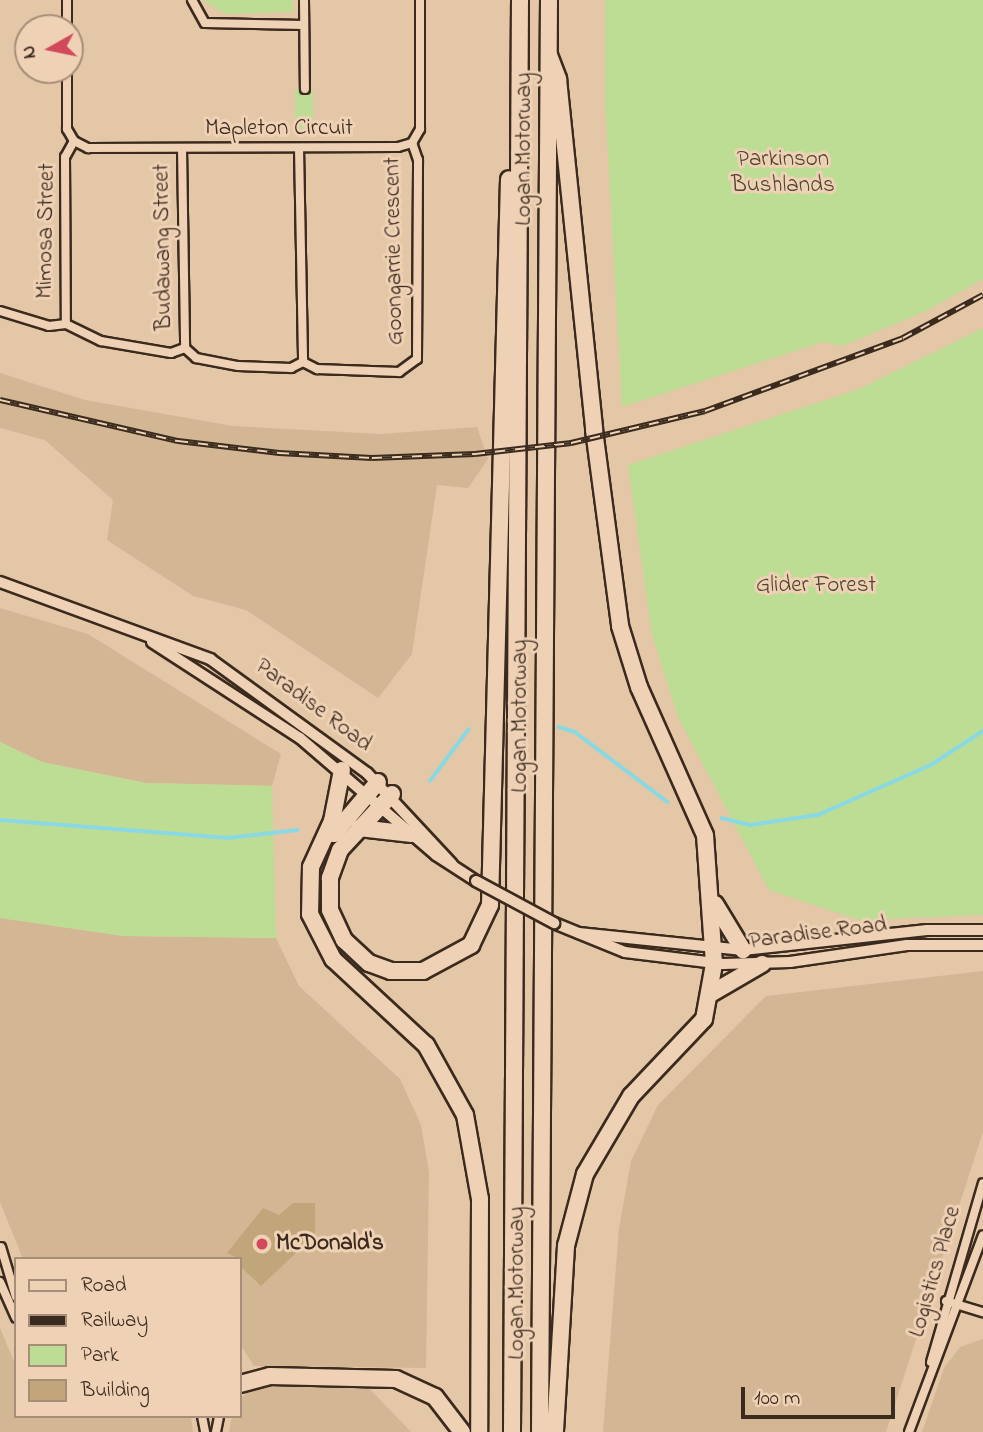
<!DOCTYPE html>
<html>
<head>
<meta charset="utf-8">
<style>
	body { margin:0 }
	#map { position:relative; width:983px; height:1432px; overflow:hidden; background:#e4c7a6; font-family:"Indie Flower",sans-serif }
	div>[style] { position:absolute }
	.built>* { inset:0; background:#d3b794 }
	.green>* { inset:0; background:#bddc94; transform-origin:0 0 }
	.stream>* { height:3.5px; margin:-1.75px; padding:0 1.75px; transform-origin:1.75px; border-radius:1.75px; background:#89d9e4 }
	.building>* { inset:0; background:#c0a67a }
	.roads { filter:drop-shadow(2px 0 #3b2a1e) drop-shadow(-2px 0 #3b2a1e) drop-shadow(0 2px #3b2a1e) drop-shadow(0 -2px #3b2a1e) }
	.minor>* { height:8px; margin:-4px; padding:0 4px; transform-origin:4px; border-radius:4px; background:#efd1b5 }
	.tertiary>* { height:10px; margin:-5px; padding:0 5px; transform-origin:5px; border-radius:5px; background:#efd1b5 }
	.motorway>* { height:16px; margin:-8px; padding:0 8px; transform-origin:8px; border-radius:8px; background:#efd1b5 }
	.rail>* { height:6px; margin-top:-3px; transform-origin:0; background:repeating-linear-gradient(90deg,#efd1b5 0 10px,#3b2a1e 0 20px); box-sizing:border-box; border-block:2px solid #3b2a1e }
	.bridges { filter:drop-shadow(2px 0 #3b2a1e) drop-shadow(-2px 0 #3b2a1e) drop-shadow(0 2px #3b2a1e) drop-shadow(0 -2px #3b2a1e) }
	.tertiary-bridge>* { height:10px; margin:-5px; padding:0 5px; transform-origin:5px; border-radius:5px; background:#efd1b5 }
	.dots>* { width:19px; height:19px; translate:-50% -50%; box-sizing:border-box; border:4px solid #efd1b5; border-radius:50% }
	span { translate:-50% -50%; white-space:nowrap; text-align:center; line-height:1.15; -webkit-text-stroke:6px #efd1b5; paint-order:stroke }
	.street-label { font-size:23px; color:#3b2a1e }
	.park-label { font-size:23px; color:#4e4530 }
	.poi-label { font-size:23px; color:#3b2a1e; font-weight:700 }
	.left { translate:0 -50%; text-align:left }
	.legend { position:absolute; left:14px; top:1257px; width:228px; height:161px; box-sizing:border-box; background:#efd1b5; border:2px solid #a78e79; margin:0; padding:9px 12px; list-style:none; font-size:21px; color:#3b2a1e }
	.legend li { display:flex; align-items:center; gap:14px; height:35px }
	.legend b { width:35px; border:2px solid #a78e79 }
	.north { position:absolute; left:14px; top:14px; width:70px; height:70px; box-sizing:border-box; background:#efd1b5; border:2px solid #a78e79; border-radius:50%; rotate:261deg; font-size:19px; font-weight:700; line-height:28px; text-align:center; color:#3b2a1e }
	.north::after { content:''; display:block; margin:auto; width:24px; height:32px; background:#d1495b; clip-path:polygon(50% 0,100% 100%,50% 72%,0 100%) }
	.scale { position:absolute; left:741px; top:1387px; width:154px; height:32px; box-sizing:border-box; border:4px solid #3b2a1e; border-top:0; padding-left:9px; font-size:21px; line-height:24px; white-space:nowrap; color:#3b2a1e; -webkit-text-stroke:5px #efd1b5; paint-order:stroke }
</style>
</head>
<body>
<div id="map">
	<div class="built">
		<div style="clip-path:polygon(0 373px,85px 400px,233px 426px,381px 434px,477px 427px,488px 459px,468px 488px,437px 485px,412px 654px,378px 698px,246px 610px,193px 596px,107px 540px,113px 500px,45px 440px,0 428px)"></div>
		<div style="clip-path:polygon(0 608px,88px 634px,281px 754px,272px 786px,146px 783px,42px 762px,0 742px)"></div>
		<div style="clip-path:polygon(0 918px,124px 936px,276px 938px,299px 986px,400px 1079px,421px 1125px,429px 1172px,426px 1368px,254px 1366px,240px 1344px,240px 1259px,23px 1259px,0 1202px)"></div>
		<div style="clip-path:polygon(983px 971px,983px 1132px,886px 1432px,603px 1432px,619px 1228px,631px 1161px,658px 1105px,766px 996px)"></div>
		<div style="clip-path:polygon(0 1328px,16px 1366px,16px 1416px,191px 1416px,193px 1432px,0 1432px)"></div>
		<div style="clip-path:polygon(983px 1339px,983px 1432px,922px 1432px,944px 1368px,960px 1347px)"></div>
		<div style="clip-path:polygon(265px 1385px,367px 1386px,411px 1432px,229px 1432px,232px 1416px,240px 1416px,240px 1400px,250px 1389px)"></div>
	</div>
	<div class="green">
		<div style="clip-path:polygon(203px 0,293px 0,293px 12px,225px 14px)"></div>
		<div style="clip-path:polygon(605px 0,983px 0,983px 279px,926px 311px,842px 346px,823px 342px,622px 407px,605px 102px)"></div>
		<div style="left:295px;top:90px;width:18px;height:46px"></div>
		<div style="clip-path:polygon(983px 328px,983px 915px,859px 920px,769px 890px,678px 717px,652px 635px,628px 465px,859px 389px)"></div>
		<div style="clip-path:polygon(0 742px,42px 762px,146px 783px,272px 786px,276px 938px,124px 936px,0 918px)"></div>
	</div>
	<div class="stream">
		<div style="left:559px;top:727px;width:17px;rotate:17deg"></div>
		<div style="left:575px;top:732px;width:116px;rotate:37deg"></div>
		<div style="left:430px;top:781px;width:64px;rotate:-53.3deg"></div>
		<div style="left:722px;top:818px;width:29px;rotate:14deg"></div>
		<div style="left:750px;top:825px;width:69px;rotate:-8.4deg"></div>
		<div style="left:818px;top:815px;width:124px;rotate:-23.9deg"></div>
		<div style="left:931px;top:765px;width:62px;rotate:-33.2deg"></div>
		<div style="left:0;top:820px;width:229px;rotate:4.5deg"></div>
		<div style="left:228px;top:838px;width:70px;rotate:-6.5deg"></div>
	</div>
	<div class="building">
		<div style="clip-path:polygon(293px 1203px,315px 1203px,315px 1235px,261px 1286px,240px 1266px,240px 1259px,227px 1253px,263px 1208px,279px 1215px)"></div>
	</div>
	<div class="roads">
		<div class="minor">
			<div style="left:67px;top:0;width:28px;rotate:90deg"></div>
			<div style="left:192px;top:0;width:26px;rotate:61deg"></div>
			<div style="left:205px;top:23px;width:99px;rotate:1.2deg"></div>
			<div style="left:304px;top:0;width:89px;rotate:89.4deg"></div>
			<div style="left:67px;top:70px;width:59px;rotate:90deg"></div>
			<div style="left:67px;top:129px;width:14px;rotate:60deg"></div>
			<div style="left:74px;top:141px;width:16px;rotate:27deg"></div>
			<div style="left:88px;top:148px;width:310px;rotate:-0.2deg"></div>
			<div style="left:398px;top:147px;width:15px;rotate:-16deg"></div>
			<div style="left:412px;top:143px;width:16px;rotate:-60deg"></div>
			<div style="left:420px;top:129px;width:129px;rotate:-90deg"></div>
			<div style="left:74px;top:141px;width:18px;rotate:119deg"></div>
			<div style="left:65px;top:157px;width:167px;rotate:89.7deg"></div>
			<div style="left:66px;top:324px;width:39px;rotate:26deg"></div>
			<div style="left:101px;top:341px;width:71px;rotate:9.7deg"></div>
			<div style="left:171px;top:353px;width:15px;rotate:-20deg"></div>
			<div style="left:182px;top:148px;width:200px;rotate:89.1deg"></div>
			<div style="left:185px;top:348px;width:15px;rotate:42deg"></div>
			<div style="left:196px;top:358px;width:43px;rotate:10.8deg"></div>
			<div style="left:238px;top:366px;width:53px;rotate:2.2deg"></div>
			<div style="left:291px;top:368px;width:13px;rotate:-27deg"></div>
			<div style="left:299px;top:148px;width:214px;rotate:88.9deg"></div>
			<div style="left:303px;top:362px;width:16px;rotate:27deg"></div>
			<div style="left:317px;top:369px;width:82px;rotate:2.1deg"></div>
			<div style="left:399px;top:372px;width:22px;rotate:-36deg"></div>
			<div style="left:417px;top:359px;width:199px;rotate:-89.7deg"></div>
			<div style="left:418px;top:160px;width:18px;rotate:-109deg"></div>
			<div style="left:0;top:311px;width:51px;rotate:17deg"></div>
			<div style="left:49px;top:326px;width:17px;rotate:-7deg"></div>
			<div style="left:1px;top:1247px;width:52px;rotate:73.3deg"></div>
			<div style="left:0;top:1282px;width:39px;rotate:66deg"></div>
			<div style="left:946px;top:1301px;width:39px;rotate:17deg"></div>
			<div style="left:931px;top:1362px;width:186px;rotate:-73.8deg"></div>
			<div style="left:202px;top:1416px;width:16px;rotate:79deg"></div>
			<div style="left:216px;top:1432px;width:16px;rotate:-79deg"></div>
			<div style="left:909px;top:1432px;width:210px;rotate:-69.4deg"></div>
		</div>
		<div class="tertiary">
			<div style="left:0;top:582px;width:224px;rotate:20.1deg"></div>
			<div style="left:210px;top:659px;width:194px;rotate:36deg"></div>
			<div style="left:367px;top:773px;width:125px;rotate:47deg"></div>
			<div style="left:152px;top:642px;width:176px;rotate:33deg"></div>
			<div style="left:300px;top:738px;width:179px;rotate:40.7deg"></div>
			<div style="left:436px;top:855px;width:48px;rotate:33deg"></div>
			<div style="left:554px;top:923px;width:77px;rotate:22.2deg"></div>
			<div style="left:625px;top:952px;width:99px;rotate:7deg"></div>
			<div style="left:723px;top:964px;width:67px;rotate:-1.7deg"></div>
			<div style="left:790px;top:962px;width:118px;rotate:-8.3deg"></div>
			<div style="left:907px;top:945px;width:76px"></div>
			<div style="left:579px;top:933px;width:165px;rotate:5.9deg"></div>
			<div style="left:743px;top:950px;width:185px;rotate:-6.2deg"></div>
			<div style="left:927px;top:930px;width:56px"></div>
		</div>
		<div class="motorway">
			<div style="left:549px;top:55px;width:26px;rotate:69deg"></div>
			<div style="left:558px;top:79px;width:353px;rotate:84.1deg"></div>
			<div style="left:594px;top:430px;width:198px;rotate:82.4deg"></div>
			<div style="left:620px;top:626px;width:64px;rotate:72.7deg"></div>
			<div style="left:639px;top:687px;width:162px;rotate:66deg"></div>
			<div style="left:705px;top:835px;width:129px;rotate:86deg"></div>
			<div style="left:714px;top:964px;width:56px;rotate:100.3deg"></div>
			<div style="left:704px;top:1019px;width:106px;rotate:133.5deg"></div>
			<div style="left:631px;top:1096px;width:91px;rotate:120.5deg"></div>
			<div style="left:585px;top:1174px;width:74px;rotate:104.8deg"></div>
			<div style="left:566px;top:1246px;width:186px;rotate:93.4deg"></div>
			<div style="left:342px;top:770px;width:52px;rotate:101.1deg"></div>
			<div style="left:332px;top:821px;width:51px;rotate:114.5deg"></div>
			<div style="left:311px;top:867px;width:47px;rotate:91.2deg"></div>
			<div style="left:310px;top:914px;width:51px;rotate:62.9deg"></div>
			<div style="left:333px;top:959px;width:127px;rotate:42.8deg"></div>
			<div style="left:426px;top:1045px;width:80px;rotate:60.9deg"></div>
			<div style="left:465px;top:1115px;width:85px;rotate:79.9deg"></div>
			<div style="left:480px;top:1199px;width:233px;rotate:90.2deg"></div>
			<div style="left:392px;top:794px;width:76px;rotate:132.9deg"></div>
			<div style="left:340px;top:850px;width:30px;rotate:110deg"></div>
			<div style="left:330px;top:878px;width:32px;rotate:90deg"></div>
			<div style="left:330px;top:910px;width:33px;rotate:65deg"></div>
			<div style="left:344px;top:940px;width:34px;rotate:43deg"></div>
			<div style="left:369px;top:963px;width:23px;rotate:20deg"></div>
			<div style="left:391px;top:971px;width:32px"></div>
			<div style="left:423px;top:971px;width:55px;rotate:-28.4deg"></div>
			<div style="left:471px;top:945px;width:44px;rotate:-64.6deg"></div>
			<div style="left:490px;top:905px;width:726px;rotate:-88.5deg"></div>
			<div style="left:359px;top:828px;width:53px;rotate:6.5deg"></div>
			<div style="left:329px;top:832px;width:5px;rotate:22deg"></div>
			<div style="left:334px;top:834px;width:68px;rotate:-49.8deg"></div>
			<div style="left:715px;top:904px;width:54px;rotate:58.7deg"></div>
			<div style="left:712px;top:993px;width:58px;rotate:-30.1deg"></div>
			<div style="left:240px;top:1384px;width:31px;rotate:-15deg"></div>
			<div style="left:270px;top:1376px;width:126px;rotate:1.4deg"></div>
			<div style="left:396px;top:1379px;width:43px;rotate:24.8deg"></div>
			<div style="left:435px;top:1397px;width:44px;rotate:52.4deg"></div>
			<div style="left:512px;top:1432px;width:1432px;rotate:-89.68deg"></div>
			<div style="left:540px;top:1432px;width:1432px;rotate:-89.64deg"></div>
		</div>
	</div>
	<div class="rail">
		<div style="left:0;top:400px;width:183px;rotate:13deg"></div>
		<div style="left:178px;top:441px;width:102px;rotate:6.8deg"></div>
		<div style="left:279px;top:453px;width:93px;rotate:3.1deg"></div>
		<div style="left:372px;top:458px;width:103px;rotate:-2.2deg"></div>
		<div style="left:475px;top:454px;width:97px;rotate:-6.5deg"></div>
		<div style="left:571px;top:443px;width:138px;rotate:-13.4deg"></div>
		<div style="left:705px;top:411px;width:211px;rotate:-20.2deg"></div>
		<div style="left:903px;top:338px;width:91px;rotate:-28.3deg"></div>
	</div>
	<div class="bridges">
		<div class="tertiary-bridge">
			<div style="left:476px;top:881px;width:89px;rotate:28.3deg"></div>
		</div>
	</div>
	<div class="dots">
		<div style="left:262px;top:1244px;background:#d1495b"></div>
	</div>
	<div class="street-label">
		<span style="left:279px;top:129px">Mapleton Circuit</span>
		<span style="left:525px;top:149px;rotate:-90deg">Logan Motorway</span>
		<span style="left:47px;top:231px;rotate:-89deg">Mimosa Street</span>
		<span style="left:164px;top:247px;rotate:-91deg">Budawang Street</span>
		<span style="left:395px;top:251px;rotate:-91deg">Goongarrie Crescent</span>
		<span style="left:313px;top:706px;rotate:37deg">Paradise Road</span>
		<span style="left:521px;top:716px;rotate:-90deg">Logan Motorway</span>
		<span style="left:818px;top:934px;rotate:-7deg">Paradise Road</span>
		<span style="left:936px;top:1272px;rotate:-74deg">Logistics Place</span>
		<span style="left:518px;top:1283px;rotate:-90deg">Logan Motorway</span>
	</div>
	<div class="park-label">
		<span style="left:783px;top:173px">Parkinson<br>Bushlands</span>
		<span style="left:816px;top:586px">Glider Forest</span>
	</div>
	<div class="poi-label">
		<span class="left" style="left:276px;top:1244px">McDonald's</span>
	</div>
	<ul class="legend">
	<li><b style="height:9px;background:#efd1b5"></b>Road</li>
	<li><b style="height:9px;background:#3b2a1e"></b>Railway</li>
	<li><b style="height:19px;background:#bddc94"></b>Park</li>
	<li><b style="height:19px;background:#c0a67a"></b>Building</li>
	</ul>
	<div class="north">N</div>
	<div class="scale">100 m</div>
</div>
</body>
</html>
